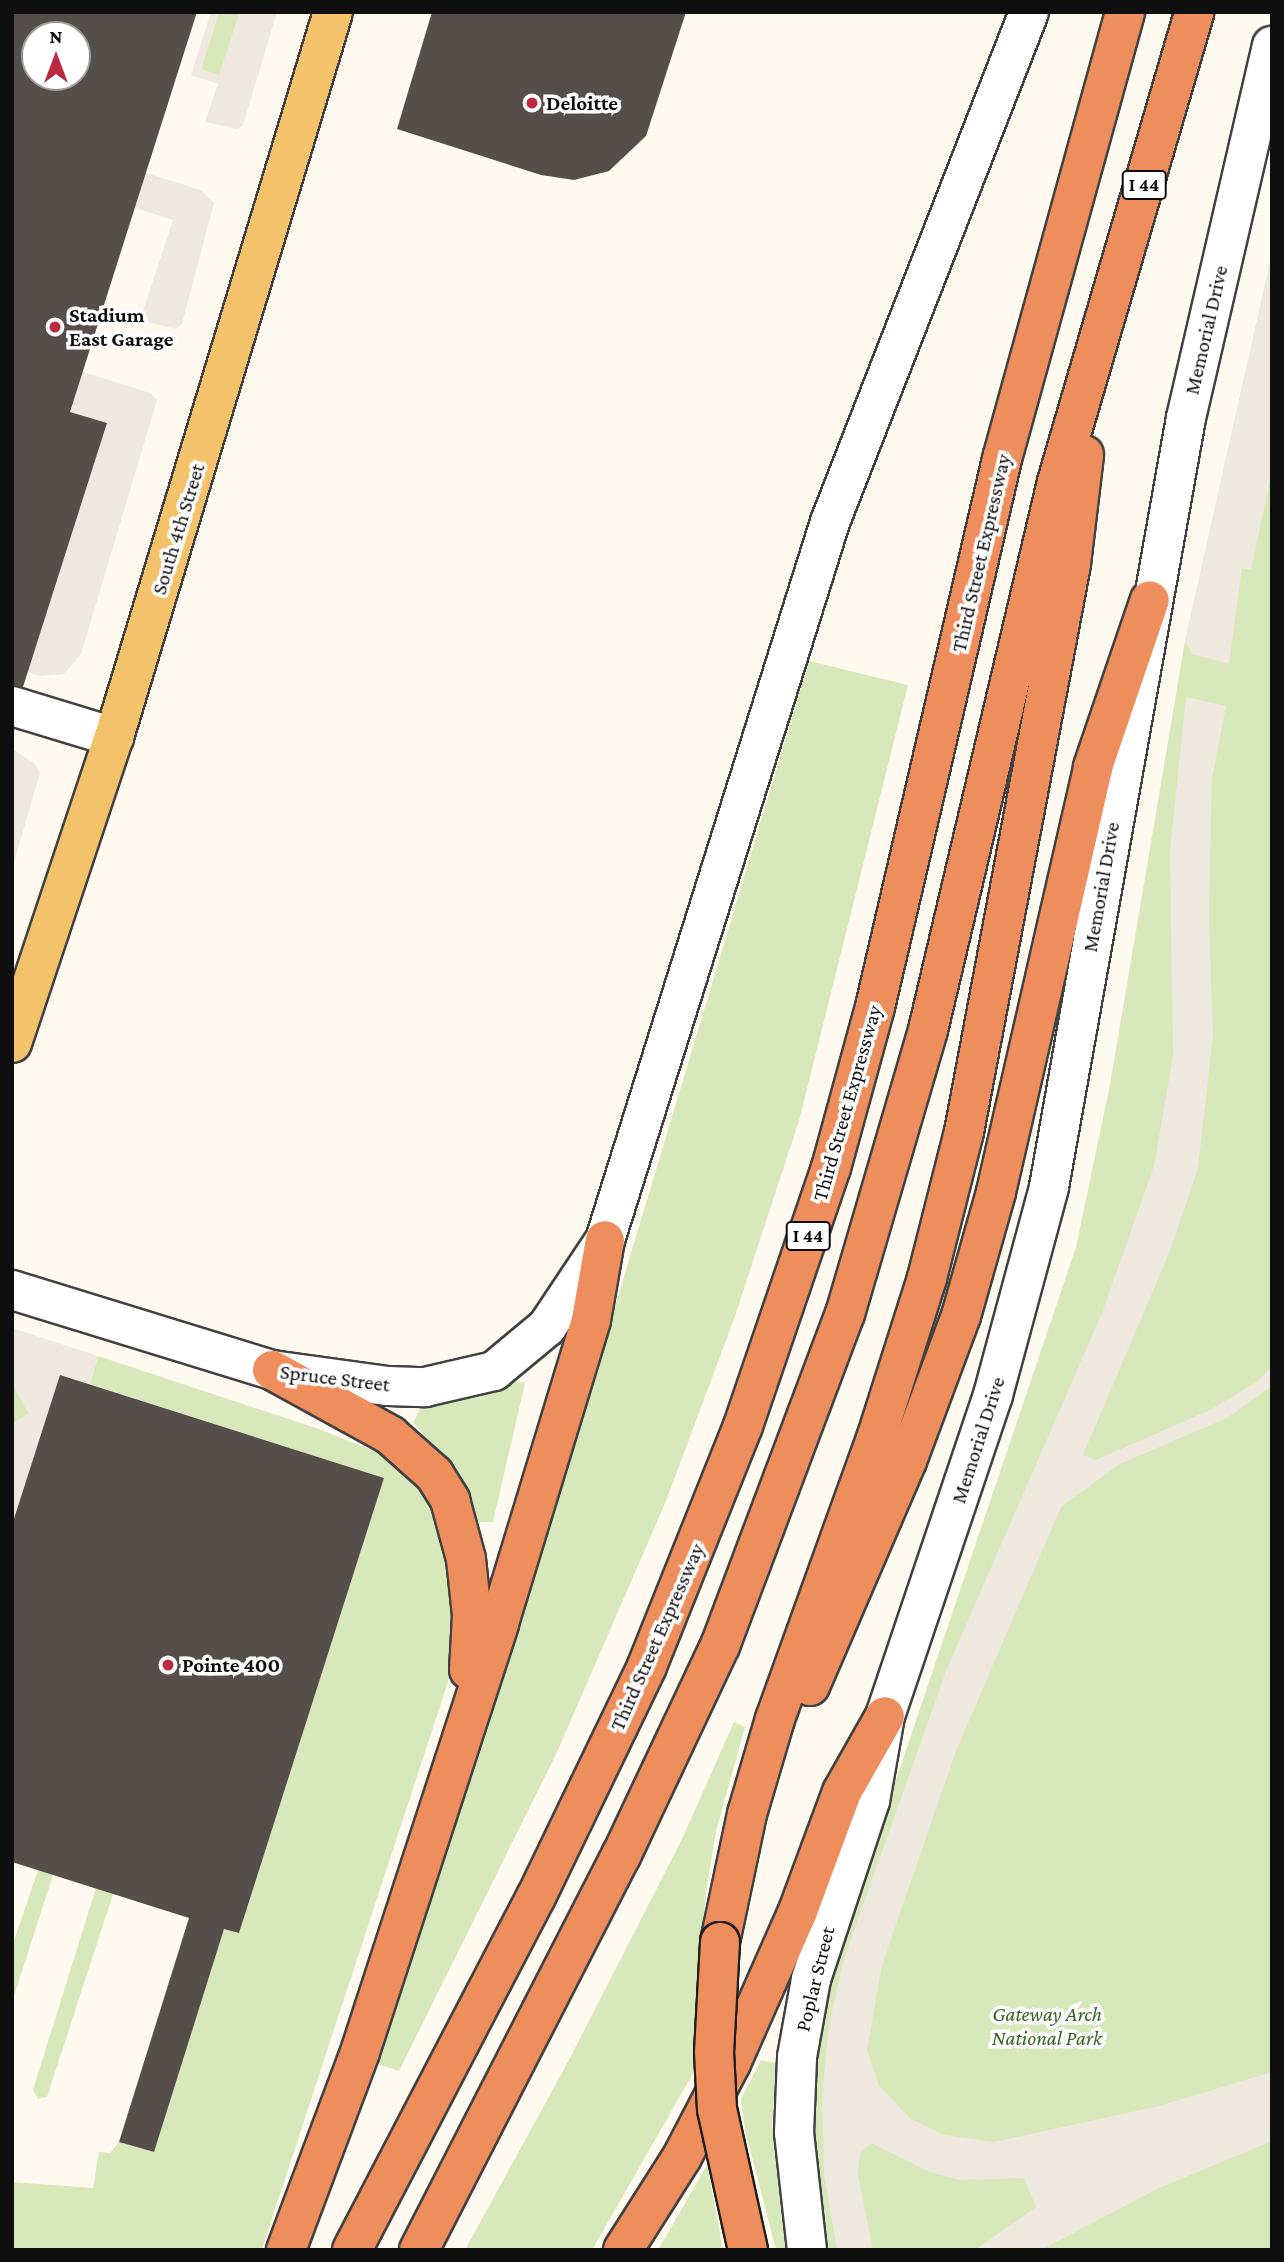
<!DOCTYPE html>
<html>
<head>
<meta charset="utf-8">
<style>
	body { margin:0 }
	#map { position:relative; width:1284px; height:2262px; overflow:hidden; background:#fefaf0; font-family:"Crimson Pro",serif }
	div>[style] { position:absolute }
	.green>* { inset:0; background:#d7e8ba }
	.plaza>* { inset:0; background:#efe8df }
	.building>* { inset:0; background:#564e4b }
	.roads { filter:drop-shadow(2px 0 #414141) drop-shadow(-2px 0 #414141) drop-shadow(0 2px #414141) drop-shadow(0 -2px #414141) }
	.minor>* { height:38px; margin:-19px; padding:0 19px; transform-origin:19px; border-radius:19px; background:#fff }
	.major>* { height:38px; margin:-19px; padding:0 19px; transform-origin:19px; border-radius:19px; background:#f4c26a }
	.highway>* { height:38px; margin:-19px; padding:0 19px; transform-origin:19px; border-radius:19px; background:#ef8e5d }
	.bridges { filter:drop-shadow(2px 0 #1f1f1f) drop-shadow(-2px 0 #1f1f1f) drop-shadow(0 2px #1f1f1f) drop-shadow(0 -2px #1f1f1f) }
	.highway-bridge>* { height:38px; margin:-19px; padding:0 19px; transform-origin:19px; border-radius:19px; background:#ef8e5d }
	.dots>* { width:19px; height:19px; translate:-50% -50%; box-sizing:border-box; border:4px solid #fff; border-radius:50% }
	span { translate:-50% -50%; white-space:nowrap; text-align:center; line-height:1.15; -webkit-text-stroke:7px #fff; paint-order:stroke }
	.shield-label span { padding:2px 5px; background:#fff; border:2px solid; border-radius:5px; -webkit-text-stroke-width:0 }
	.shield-label { font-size:19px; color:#0e0e0e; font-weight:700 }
	.poi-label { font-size:21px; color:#0e0e0e; font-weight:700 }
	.left { translate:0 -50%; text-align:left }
	.street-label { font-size:21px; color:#0e0e0e }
	.park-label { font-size:21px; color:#366420; font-style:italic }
	.frame { position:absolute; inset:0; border:14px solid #0e0e0e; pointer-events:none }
	.north { position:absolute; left:21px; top:21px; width:70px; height:70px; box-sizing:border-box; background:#fff; border:2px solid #9f9f9f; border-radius:50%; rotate:0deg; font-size:19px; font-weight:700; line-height:28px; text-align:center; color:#0e0e0e }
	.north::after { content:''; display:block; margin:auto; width:24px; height:32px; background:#ba2a42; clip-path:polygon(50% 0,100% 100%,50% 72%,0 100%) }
</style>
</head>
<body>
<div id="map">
	<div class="green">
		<div style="clip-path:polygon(219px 12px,240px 12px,219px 76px,201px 69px)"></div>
		<div style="clip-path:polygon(1272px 254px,1272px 2250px,827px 2250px,812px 2164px,812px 2073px,824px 1993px,1076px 1247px,1110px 1085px,1185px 641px)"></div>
		<div style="clip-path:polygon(809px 661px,908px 685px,799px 1121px,734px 1319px,666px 1501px,558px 1750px,399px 2071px,374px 2063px,485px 1739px)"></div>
		<div style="clip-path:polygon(98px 1356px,319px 1429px,389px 1457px,423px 1490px,438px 1516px,444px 1548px,455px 1645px,448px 1682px,262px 2249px,12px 2250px,12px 2182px,93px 2188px,99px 2152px,110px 2153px,119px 2142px,153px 2152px,216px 1953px,181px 1942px,189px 1918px,239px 1933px,384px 1478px,90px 1384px)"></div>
		<div style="clip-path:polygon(516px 1381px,525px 1383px,493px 1522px,475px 1522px,455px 1473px,413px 1422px,421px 1407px,479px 1397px)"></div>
		<div style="clip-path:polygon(12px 1382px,29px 1414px,12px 1424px)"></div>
		<div style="clip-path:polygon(734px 1722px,745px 1727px,716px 1831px,707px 1886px,697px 1971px,695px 2070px,592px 2250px,465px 2250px,570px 2058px,682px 1839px)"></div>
		<div style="clip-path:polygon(38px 1870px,53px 1875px,12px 2002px,12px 1947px)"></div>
		<div style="clip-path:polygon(96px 1888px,113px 1894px,47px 2097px,38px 2099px,33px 2090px)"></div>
		<div style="clip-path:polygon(761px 2060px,777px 2063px,772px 2122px,793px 2250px,776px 2250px,745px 2130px,741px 2099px)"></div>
		<div style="clip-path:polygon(707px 2165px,723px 2250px,658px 2250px)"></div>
	</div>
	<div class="plaza">
		<div style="clip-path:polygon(211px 12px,219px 12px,201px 69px,219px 75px,240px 12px,277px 12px,243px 125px,237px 129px,205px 122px,218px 84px,191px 75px)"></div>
		<div style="clip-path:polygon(146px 173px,201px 190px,214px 203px,182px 324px,176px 329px,140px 320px,173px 220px,135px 208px)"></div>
		<div style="clip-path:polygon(1272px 254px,1272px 471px,1251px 570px,1242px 568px,1229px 664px,1192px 654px,1185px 641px)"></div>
		<div style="clip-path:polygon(83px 372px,150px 393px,157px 400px,81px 654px,64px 674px,40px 676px,12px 667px,33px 655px,107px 424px,70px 412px)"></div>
		<div style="clip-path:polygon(1186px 697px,1226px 706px,1212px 779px,1209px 915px,1213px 1036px,1198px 1168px,1170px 1251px,1083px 1455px,1096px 1460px,1210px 1410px,1258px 1381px,1272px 1366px,1272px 1386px,1227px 1418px,1120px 1464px,1061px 1507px,956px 1751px,882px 1965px,867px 2050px,879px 2086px,911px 2119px,945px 2135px,994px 2142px,1159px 2106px,1272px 2072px,1272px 2141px,1159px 2188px,1041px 2250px,975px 2250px,1036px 2207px,1024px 2178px,959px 2180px,930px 2172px,871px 2143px,860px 2153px,858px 2175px,873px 2250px,837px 2250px,824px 2174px,822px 2097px,829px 2025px,843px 1962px,946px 1671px,1102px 1313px,1154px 1166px,1173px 1056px,1170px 850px)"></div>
		<div style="clip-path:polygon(12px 749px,34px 763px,40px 773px,12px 869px)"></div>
		<div style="clip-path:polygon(12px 1328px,98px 1356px,90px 1384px,61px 1375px,12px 1525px,12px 1424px,29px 1414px,12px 1382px)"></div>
	</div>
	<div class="building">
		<div style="clip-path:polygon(evenodd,12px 12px,197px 12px,70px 412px,107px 423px,23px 687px,12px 685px,12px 12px,35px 35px,77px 35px,77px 77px,35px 77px,35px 35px)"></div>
		<div style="clip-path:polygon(432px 12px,686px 12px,646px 136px,609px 171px,574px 180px,541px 175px,397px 129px)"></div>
		<div style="clip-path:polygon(60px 1375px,384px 1478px,239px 1933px,224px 1929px,154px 2152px,119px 2142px,189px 1918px,12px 1862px,12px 1525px)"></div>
	</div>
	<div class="roads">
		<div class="minor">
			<div style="left:12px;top:706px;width:107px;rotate:16.9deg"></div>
			<div style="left:12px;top:1290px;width:272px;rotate:17.1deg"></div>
			<div style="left:272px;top:1370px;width:117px;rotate:7.9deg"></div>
			<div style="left:388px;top:1386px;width:37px;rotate:2deg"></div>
			<div style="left:425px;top:1387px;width:71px;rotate:-13.1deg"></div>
			<div style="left:494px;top:1371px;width:69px;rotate:-39.7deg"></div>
			<div style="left:547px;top:1327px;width:105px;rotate:-56.3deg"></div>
			<div style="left:605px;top:1240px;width:752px;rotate:-72.6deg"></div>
			<div style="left:830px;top:522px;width:547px;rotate:-68.68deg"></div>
			<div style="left:807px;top:2250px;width:118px;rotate:-96.3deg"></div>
			<div style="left:794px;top:2133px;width:76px;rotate:-87.7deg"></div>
			<div style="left:797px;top:2057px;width:79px;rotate:-79.8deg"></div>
			<div style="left:811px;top:1979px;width:188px;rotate:-71.7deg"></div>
			<div style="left:870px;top:1801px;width:86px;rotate:-80deg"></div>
			<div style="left:885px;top:1716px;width:339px;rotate:-71.4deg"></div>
			<div style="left:993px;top:1395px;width:215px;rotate:-74.9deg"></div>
			<div style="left:1049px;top:1187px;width:781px;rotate:-79.9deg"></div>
			<div style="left:1186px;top:418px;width:382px;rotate:-77deg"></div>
		</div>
		<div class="major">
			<div style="left:12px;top:1043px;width:323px;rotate:-71.6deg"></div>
			<div style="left:114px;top:737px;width:757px;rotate:-73.19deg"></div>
		</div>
		<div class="highway">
			<div style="left:272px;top:1370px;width:135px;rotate:28.8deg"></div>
			<div style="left:390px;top:1435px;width:59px;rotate:41.6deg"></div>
			<div style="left:434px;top:1474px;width:31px;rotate:58deg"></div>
			<div style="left:450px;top:1500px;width:61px;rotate:74.8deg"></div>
			<div style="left:466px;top:1559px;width:56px;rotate:83.9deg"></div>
			<div style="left:472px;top:1615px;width:55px;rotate:93.1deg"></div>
			<div style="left:810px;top:1686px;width:245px;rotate:-66.7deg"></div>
			<div style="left:907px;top:1461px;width:155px;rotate:-69.6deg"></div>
			<div style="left:961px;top:1316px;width:129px;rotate:-74.2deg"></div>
			<div style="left:996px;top:1192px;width:436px;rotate:-77.1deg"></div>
			<div style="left:1093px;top:767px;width:176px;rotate:-71.2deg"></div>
			<div style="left:720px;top:1942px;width:131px;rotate:-78.1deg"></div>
			<div style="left:747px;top:1814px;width:99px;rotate:-73.6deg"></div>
			<div style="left:775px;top:1719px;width:298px;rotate:-70.2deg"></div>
			<div style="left:876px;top:1439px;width:169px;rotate:-72.4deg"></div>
			<div style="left:927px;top:1278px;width:151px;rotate:-75.8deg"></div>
			<div style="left:964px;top:1132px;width:578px;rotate:-79.33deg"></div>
			<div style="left:1071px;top:564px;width:110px;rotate:-83.2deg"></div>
			<div style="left:286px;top:2250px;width:211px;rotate:-69.5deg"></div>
			<div style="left:360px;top:2052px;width:451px;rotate:-72deg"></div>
			<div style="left:499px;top:1623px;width:317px;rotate:-73.1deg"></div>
			<div style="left:591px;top:1320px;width:81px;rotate:-80.1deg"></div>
			<div style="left:352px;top:2250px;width:398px;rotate:-62.5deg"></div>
			<div style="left:536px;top:1897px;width:256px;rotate:-64.3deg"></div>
			<div style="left:647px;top:1666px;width:258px;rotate:-68.2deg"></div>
			<div style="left:743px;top:1426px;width:273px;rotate:-71.2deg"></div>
			<div style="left:831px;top:1168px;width:167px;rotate:-74.7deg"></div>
			<div style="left:875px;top:1007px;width:563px;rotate:-76.95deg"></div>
			<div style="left:1002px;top:459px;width:464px;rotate:-74.6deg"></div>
			<div style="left:419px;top:2250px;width:443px;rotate:-62.9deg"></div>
			<div style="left:621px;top:1856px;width:232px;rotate:-64.8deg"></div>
			<div style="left:720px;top:1646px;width:355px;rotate:-69.4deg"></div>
			<div style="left:845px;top:1314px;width:296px;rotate:-73.7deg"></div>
			<div style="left:928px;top:1030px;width:563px;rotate:-76.75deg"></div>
			<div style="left:1057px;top:482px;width:490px;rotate:-73.7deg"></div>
			<div style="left:623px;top:2250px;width:110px;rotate:-57.6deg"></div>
			<div style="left:682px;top:2157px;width:106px;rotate:-62.5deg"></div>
			<div style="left:731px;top:2063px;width:166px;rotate:-66.2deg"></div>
			<div style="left:798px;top:1911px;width:127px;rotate:-69.7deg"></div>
			<div style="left:842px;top:1792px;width:87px;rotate:-60.5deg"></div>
		</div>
	</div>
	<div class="bridges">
		<div class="highway-bridge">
			<div style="left:720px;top:1942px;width:110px;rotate:93.1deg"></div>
			<div style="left:714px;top:2052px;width:57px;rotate:87deg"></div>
			<div style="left:717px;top:2109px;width:144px;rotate:77.6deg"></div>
		</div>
	</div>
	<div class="dots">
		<div style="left:532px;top:103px;background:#ba2a42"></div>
		<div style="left:55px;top:327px;background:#ba2a42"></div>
		<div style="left:168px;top:1665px;background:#ba2a42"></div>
	</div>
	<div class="shield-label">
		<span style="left:1144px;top:185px">I 44</span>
		<span style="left:808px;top:1236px">I 44</span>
	</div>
	<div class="poi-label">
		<span class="left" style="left:546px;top:103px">Deloitte</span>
		<span class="left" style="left:69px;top:327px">Stadium<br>East Garage</span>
		<span class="left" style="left:182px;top:1665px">Pointe 400</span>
	</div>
	<div class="street-label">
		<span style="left:1206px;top:330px;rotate:-77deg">Memorial Drive</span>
		<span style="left:178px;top:529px;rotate:-73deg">South 4th Street</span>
		<span style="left:981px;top:553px;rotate:-77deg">Third Street Expressway</span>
		<span style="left:1101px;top:887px;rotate:-80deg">Memorial Drive</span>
		<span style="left:847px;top:1103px;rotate:-74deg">Third Street Expressway</span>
		<span style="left:335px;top:1378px;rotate:7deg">Spruce Street</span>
		<span style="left:978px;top:1440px;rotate:-72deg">Memorial Drive</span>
		<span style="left:657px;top:1637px;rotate:-66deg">Third Street Expressway</span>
		<span style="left:815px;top:1979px;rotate:-76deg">Poplar Street</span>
	</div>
	<div class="park-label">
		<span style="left:1047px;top:2026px">Gateway Arch<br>National Park</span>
	</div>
	<div class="frame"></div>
	<div class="north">N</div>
</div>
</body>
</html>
